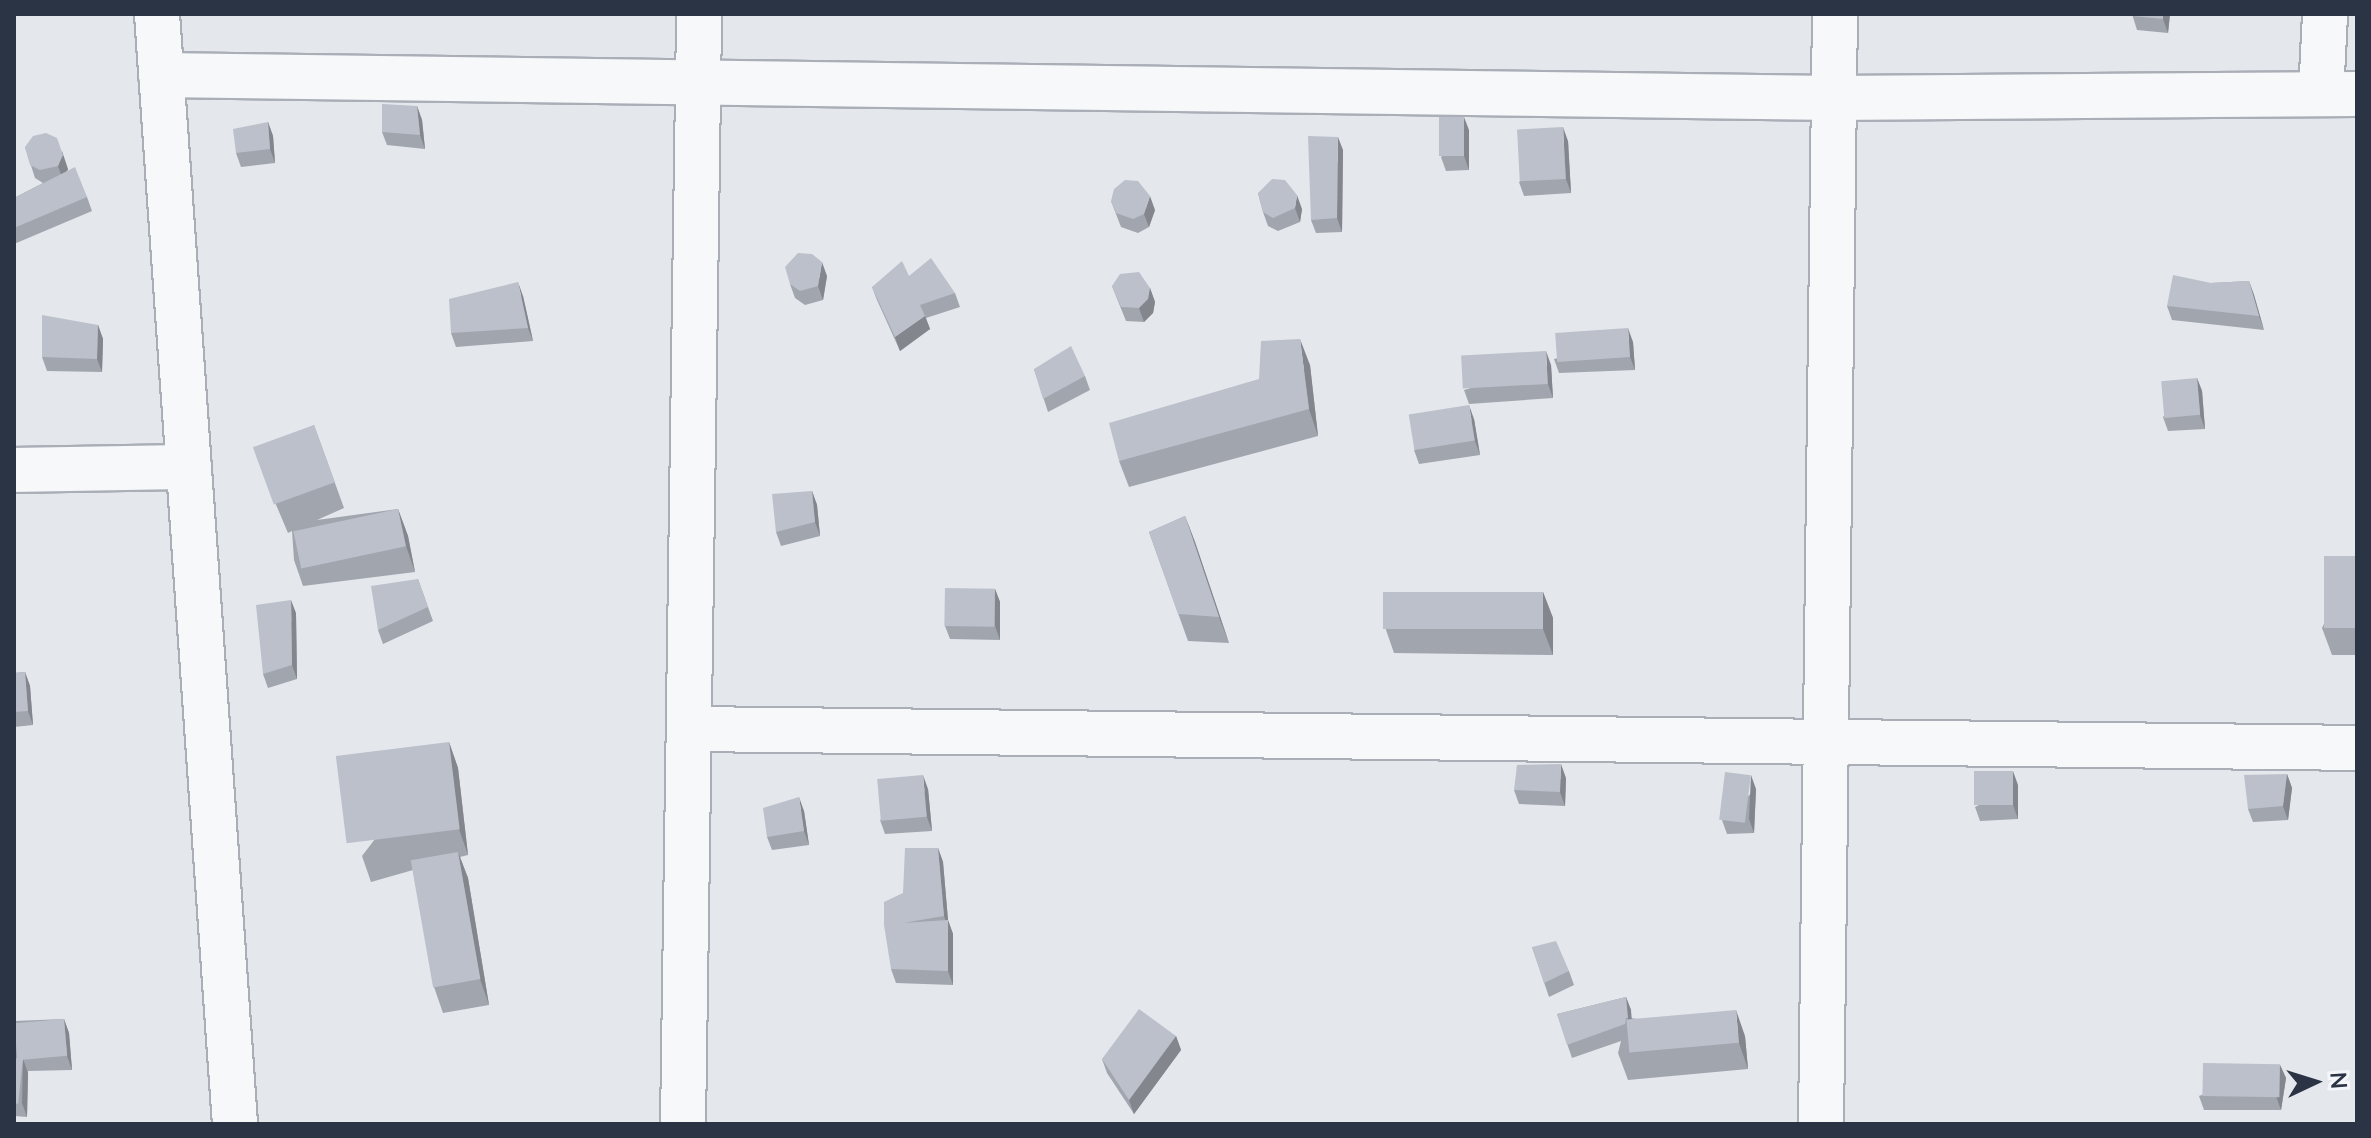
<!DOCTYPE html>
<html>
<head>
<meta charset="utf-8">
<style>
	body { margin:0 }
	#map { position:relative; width:2371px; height:1138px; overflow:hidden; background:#e4e7ec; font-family:Lato,sans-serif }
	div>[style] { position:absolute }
	.roads { filter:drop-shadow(2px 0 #a9aeb7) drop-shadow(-2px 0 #a9aeb7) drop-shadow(0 2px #a9aeb7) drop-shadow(0 -2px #a9aeb7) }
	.minor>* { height:44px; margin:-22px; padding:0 22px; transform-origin:22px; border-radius:22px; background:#f7f8fa }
	.wall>* { inset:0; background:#a1a5ae }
	.shaded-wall>* { inset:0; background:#83868d }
	.building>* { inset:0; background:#bbc0ca; transform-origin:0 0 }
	span { translate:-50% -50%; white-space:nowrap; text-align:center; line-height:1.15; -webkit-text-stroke:6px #f4f6f9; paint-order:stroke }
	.frame { position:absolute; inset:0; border:16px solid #2b3445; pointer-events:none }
	.north { position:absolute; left:2275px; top:1042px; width:80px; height:80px; -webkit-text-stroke:6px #f4f6f9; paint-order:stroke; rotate:86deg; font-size:22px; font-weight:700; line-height:32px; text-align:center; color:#2b3445 }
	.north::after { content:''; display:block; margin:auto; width:28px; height:36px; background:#2b3445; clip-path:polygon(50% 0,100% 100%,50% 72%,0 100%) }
</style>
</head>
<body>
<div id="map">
	<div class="roads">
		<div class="minor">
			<div style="left:157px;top:14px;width:1113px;rotate:85.98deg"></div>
			<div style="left:161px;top:75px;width:1673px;rotate:0.79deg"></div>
			<div style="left:1834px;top:98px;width:523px;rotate:-0.44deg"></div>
			<div style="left:2321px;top:94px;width:80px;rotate:-87.1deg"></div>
			<div style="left:14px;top:470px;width:175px;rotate:-1deg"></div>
			<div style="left:690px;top:729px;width:1667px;rotate:0.65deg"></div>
			<div style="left:683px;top:1124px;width:1110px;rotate:-89.17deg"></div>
			<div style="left:1821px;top:1124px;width:1110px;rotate:-89.28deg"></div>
		</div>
	</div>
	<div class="wall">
		<div style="clip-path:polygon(2132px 14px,2170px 14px,2168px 33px,2137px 30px)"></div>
		<div style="clip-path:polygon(417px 106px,422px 120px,425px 149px,387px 145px,382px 132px)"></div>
		<div style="clip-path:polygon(268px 122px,273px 136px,275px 163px,241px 167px,236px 153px)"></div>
		<div style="clip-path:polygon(1469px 130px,1469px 170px,1446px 171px,1441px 157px)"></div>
		<div style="clip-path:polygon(1568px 141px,1571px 193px,1524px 196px,1519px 182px)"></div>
		<div style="clip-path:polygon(25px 147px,68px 169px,67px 171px,87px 197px,92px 211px,14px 244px,14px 198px,43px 183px,35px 178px)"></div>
		<div style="clip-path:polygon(1343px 150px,1342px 232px,1316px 233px,1311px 220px)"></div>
		<div style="clip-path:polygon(1258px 193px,1302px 209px,1300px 222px,1278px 231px,1268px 226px,1263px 212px)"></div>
		<div style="clip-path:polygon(1111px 201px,1155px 210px,1149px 227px,1138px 233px,1121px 227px)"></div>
		<div style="clip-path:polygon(827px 276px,823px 300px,805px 305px,795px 298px,790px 284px)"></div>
		<div style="clip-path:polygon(909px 276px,955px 293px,960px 307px,926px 318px,930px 329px,900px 351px,877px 300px,872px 287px)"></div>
		<div style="clip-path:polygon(2249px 281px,2254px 295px,2264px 330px,2172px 320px,2167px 306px,2211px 283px)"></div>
		<div style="clip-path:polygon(1112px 286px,1150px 288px,1155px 302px,1153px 313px,1144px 322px,1126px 321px)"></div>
		<div style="clip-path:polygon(523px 296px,533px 341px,456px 347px,451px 333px)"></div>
		<div style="clip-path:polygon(98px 325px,103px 339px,102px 372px,47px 371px,42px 357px)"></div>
		<div style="clip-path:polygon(1633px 342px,1635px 370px,1559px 373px,1554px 359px)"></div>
		<div style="clip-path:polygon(1310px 365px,1318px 436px,1129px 487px,1119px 461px)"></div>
		<div style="clip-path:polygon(1551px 365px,1553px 398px,1469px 404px,1464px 390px)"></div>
		<div style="clip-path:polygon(1034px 369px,1085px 376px,1090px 390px,1048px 412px)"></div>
		<div style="clip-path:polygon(2197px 378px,2202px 391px,2205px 429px,2168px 431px,2163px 417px)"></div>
		<div style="clip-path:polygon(1474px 419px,1480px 455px,1419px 464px,1414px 450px)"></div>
		<div style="clip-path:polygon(314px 425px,344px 508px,317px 520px,398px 509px,408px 536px,415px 572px,303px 586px,294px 560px,292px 531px,288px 533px,266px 481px,256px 455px)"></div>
		<div style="clip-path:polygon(812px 491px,817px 505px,820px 536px,781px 546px,776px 532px)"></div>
		<div style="clip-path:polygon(1185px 516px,1195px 542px,1229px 643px,1188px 641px,1149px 532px)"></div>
		<div style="clip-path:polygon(2357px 556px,2357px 655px,2332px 655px,2322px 628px)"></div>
		<div style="clip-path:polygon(418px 579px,433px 621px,383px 644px,378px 630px)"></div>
		<div style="clip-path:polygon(995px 589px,1000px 602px,1000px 640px,950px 639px,945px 626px)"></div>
		<div style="clip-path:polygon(1543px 592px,1553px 618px,1553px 655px,1394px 653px,1385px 627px)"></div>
		<div style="clip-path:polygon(296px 613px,297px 679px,268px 688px,263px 674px)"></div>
		<div style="clip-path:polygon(25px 672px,30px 686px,33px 725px,14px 727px,14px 673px)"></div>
		<div style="clip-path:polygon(449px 742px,458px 768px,468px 855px,460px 857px,468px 878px,489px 1005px,443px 1013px,434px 987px,413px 870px,371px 882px,362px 856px)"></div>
		<div style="clip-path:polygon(2287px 774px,2292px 788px,2288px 820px,2253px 822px,2248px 809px)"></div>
		<div style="clip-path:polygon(1566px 778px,1565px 806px,1519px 804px,1514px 790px)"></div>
		<div style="clip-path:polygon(2018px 785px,2018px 819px,1980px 821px,1975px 807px)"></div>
		<div style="clip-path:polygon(928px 789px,932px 831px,885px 834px,880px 820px)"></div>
		<div style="clip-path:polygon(1756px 789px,1754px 833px,1727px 834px,1722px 820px)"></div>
		<div style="clip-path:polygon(804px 811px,809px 845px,772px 850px,767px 837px)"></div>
		<div style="clip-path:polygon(938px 848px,943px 862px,948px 920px,953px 934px,953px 985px,896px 983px,891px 969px,903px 893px)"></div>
		<div style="clip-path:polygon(1532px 947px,1569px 971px,1574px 985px,1549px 997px)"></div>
		<div style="clip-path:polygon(1626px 997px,1631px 1010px,1631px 1018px,1745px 1036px,1748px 1069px,1628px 1080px,1618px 1053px,1621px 1041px,1572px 1058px,1557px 1014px)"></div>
		<div style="clip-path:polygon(64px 1019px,69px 1033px,72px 1070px,28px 1071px,27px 1117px,14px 1116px,14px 1021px)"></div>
		<div style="clip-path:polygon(1176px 1036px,1181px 1050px,1134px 1114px,1107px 1073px,1102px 1059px)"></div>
		<div style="clip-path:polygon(2280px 1065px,2286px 1078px,2281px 1110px,2204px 1110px,2199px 1096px)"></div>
	</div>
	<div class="shaded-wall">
		<div style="clip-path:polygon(2163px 14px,2170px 14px,2168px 33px,2163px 19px)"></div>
		<div style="clip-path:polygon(417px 106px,422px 120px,425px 149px,420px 135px)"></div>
		<div style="clip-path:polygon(1464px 117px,1469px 130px,1469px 170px,1464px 156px)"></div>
		<div style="clip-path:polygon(268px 122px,273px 136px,275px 163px,270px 149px)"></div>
		<div style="clip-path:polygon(1563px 127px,1568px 141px,1571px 193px,1566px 179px)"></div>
		<div style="clip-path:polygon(1338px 137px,1343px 150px,1342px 232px,1337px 218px)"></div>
		<div style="clip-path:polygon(62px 151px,68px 169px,63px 180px,58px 166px)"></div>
		<div style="clip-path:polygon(1297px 195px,1302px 209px,1300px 222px,1295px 208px)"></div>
		<div style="clip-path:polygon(1150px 196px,1155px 210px,1149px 227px,1144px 214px)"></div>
		<div style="clip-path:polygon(822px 262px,827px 276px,823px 300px,818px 286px)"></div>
		<div style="clip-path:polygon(2249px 281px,2254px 295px,2264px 330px,2259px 316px)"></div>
		<div style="clip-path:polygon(518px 282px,523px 296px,533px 341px,528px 328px)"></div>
		<div style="clip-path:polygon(1150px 288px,1155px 302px,1153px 313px,1144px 322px,1139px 308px)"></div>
		<div style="clip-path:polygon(925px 316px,930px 329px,900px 351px,895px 337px)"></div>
		<div style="clip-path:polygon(98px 325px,103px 339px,102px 372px,97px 359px)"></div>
		<div style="clip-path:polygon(1628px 328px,1633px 342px,1635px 370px,1630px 357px)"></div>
		<div style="clip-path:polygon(1300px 339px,1310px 365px,1318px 436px,1309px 409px)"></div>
		<div style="clip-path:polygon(1546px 351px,1551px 365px,1553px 398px,1548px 384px)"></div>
		<div style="clip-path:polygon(2197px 378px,2202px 391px,2205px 429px,2200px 415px)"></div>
		<div style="clip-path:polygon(1469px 405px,1474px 419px,1480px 455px,1475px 441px)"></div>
		<div style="clip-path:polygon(812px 491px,817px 505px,820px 536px,815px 522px)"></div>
		<div style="clip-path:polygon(398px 509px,408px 536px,415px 572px,406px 546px)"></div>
		<div style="clip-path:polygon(1185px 516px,1195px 542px,1229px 643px,1219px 617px)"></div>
		<div style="clip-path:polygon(995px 589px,1000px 602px,1000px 640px,995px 626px)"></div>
		<div style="clip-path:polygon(1543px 592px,1553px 618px,1553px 655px,1543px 629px)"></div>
		<div style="clip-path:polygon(291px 600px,296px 613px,297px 679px,292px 665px)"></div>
		<div style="clip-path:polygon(25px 672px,30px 686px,33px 725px,28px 711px)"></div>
		<div style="clip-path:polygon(449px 742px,458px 768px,468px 855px,459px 829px)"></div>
		<div style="clip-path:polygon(1561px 764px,1566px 778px,1565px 806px,1560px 792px)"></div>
		<div style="clip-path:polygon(2013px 771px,2018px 785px,2018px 819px,2013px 805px)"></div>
		<div style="clip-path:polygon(2287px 774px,2292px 788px,2288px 820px,2283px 806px)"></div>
		<div style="clip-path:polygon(923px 775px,928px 789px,932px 831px,927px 817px)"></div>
		<div style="clip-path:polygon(1751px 775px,1756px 789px,1754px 833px,1749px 819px)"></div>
		<div style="clip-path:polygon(799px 797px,804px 811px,809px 845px,804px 831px)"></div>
		<div style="clip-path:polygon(938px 848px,943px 862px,948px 920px,953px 934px,953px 985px,948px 971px,948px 927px,944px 916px)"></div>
		<div style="clip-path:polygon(458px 852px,468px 878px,489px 1005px,480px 979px)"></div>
		<div style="clip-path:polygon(1626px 997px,1631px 1010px,1633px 1036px,1628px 1023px)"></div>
		<div style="clip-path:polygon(1736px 1010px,1745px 1036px,1748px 1069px,1739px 1043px)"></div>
		<div style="clip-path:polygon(64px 1019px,69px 1033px,72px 1070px,67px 1056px)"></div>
		<div style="clip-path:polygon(1176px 1036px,1181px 1050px,1134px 1114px,1129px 1100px)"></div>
		<div style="clip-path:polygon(23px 1059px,28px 1073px,27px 1117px,22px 1103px)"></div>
		<div style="clip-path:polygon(2280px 1065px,2286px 1078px,2281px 1110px,2276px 1096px)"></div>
	</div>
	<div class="building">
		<div style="clip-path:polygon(2132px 14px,2163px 14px,2163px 19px,2132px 16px)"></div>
		<div style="clip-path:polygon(382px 104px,417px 106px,420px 135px,382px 132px)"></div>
		<div style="left:1464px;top:117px;width:39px;height:25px;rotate:90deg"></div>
		<div style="clip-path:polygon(268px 122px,270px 149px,236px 153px,233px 129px)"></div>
		<div style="left:1563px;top:127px;width:52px;height:46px;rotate:87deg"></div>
		<div style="clip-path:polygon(46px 133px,57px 138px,63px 155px,58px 166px,40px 170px,30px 165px,25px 147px,33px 136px)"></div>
		<div style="clip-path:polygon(1308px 136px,1338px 137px,1337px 218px,1311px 220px)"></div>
		<div style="clip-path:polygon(75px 167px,87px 197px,14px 228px,14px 198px)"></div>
		<div style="clip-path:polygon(1272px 179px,1285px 180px,1297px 195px,1295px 208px,1273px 218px,1263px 212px,1258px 193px)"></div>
		<div style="clip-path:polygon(1125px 180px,1138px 181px,1150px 196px,1144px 214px,1133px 219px,1116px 213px,1111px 201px,1114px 189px)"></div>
		<div style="clip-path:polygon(798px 253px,812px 254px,822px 262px,818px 286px,800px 291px,790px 284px,785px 267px)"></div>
		<div style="clip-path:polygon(931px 258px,955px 293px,920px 305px,925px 316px,895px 337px,872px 287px,902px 261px,909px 276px)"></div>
		<div style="clip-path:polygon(1139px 272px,1150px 288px,1148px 299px,1139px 308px,1121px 307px,1112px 286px,1120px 274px)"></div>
		<div style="clip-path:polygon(2173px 275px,2211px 283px,2249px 281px,2259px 316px,2167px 306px)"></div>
		<div style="clip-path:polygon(518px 282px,528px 328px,451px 333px,449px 299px)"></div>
		<div style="clip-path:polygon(42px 315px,98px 325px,97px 359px,42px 357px)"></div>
		<div style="left:1628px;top:328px;width:29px;height:73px;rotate:86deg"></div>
		<div style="clip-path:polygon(1300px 339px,1309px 409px,1119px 461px,1109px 423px,1259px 379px,1261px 341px)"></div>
		<div style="clip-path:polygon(1071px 346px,1085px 376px,1043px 399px,1034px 369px)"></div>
		<div style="left:1546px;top:351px;width:33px;height:85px;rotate:87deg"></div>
		<div style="left:2197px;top:378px;width:37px;height:36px;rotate:85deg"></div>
		<div style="left:1469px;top:405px;width:36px;height:61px;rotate:81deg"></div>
		<div style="left:314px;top:425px;width:61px;height:65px;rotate:70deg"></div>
		<div style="clip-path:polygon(812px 491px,815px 522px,776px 532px,772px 494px)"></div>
		<div style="left:398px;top:509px;width:38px;height:107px;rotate:78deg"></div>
		<div style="clip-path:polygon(1185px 516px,1219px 617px,1178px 614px,1149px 532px)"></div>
		<div style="left:2324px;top:556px;width:33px;height:72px"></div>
		<div style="clip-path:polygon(418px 579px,428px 607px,378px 630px,371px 586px)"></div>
		<div style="left:945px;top:588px;width:50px;height:38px;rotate:1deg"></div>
		<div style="left:1543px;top:592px;width:37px;height:160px;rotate:90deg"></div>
		<div style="clip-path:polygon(291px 600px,292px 665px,263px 674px,256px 605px)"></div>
		<div style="clip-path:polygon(25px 672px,28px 711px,14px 712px,14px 673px)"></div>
		<div style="left:449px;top:742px;width:88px;height:114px;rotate:83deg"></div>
		<div style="clip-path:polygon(1561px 764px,1560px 792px,1514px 790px,1517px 765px)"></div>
		<div style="left:2013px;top:771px;width:34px;height:39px;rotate:90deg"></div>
		<div style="left:1725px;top:772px;width:26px;height:48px;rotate:7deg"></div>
		<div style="clip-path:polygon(2287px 774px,2283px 806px,2248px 809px,2244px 775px)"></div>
		<div style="left:923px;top:775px;width:42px;height:46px;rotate:85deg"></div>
		<div style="clip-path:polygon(799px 797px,804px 831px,767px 837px,763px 808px)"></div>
		<div style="clip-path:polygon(905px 848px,938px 848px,944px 916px,903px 923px,948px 920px,948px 971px,891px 969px,884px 925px,884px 902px,903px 893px)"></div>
		<div style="left:458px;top:852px;width:129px;height:48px;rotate:80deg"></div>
		<div style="clip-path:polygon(1556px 941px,1569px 971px,1544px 983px,1532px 947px)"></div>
		<div style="clip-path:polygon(1626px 997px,1628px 1018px,1626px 1018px,1625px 1024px,1567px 1045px,1557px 1014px)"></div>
		<div style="clip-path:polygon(1139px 1009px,1176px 1036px,1129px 1100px,1102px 1059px)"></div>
		<div style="left:1736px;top:1010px;width:33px;height:110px;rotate:85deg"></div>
		<div style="left:64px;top:1019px;width:37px;height:50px;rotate:85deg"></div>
		<div style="left:14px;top:1058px;width:9px;height:45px;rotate:6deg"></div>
		<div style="left:2203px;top:1063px;width:77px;height:33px;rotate:1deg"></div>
	</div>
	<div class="frame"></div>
	<div class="north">N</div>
</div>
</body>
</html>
